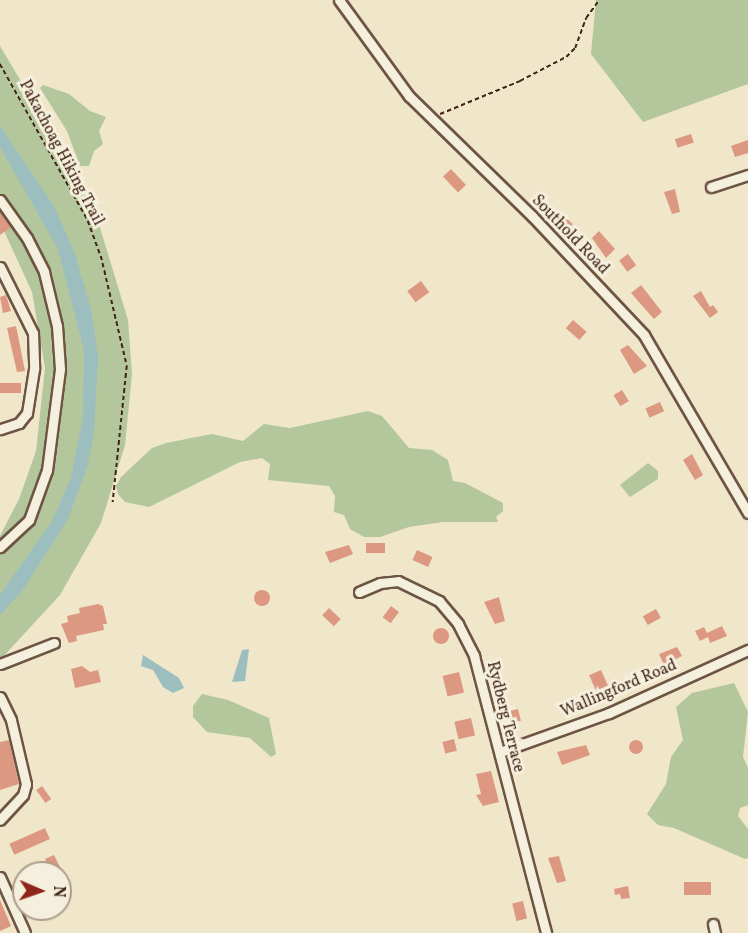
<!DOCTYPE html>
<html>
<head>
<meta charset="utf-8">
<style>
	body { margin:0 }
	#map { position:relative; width:748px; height:933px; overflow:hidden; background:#f0e6ca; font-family:Vollkorn,serif }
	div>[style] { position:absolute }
	.green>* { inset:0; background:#b3c69c }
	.water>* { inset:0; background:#9dbebf }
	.building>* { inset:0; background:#dd9881; transform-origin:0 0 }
	.round { border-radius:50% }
	.path>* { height:1.5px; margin-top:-0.75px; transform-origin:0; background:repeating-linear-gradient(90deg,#412416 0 4.5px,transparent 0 7.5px) }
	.roads { filter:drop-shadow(2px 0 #6d5443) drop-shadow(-2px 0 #6d5443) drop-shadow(0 2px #6d5443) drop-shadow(0 -2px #6d5443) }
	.minor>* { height:9px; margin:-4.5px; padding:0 4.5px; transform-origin:4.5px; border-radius:4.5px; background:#f5efdd }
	span { translate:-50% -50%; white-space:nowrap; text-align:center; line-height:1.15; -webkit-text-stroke:6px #f5efdd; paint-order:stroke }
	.street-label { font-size:16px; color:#412416 }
	.north { position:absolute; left:12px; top:861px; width:60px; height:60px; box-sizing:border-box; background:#f5efdd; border:2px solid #ad9e8d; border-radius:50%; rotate:92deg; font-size:16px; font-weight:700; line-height:24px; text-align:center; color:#412416 }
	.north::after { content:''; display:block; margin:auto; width:21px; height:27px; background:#8f2418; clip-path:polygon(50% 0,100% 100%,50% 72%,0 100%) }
</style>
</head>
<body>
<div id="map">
	<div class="green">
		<div style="clip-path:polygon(596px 0,748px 0,748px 84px,643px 122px,591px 54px)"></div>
		<div style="clip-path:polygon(0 46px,70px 164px,98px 221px,128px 320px,132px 374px,125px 445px,101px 523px,60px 595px,0 660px,0 536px,19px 499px,36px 451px,45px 368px,32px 292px,0 222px)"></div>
		<div style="clip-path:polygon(43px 85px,69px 94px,90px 111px,106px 117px,99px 131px,103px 144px,94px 151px,89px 166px,80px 166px,67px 131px,40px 88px)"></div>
		<div style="clip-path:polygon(368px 411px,382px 416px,409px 448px,432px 450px,448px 460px,453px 481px,465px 483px,503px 503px,503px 511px,496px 517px,498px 522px,443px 522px,409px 527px,380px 537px,364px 537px,350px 529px,344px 515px,334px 512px,335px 496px,329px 486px,268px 480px,270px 464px,262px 458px,240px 462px,149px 507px,125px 502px,118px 494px,116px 486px,121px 477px,152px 448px,166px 443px,212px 434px,243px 441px,264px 424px,290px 428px)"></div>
		<div style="clip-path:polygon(648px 463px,658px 471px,658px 479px,630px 497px,620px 485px)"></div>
		<div style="clip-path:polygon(734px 683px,748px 712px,743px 757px,748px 768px,748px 805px,740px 808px,738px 816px,748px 829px,748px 858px,745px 859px,674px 828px,658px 825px,647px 814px,666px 784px,671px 757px,683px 740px,676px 707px,692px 693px)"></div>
		<div style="clip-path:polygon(202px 694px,228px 700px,269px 718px,276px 754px,271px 757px,250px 738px,207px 732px,193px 717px,193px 706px)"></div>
	</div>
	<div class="water">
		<div style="clip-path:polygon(0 126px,55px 208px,75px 254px,92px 313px,98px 358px,94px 433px,87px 467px,68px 519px,22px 591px,0 615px,0 595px,52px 521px,71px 478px,83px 417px,84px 350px,58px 249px,0 147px)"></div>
		<div style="clip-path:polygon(249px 649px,245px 681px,232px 682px,242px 650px)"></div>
		<div style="clip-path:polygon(143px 655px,179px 678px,184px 688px,173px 693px,163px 687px,153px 670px,141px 666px)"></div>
	</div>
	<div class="building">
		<div style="left:691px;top:134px;width:9px;height:17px;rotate:72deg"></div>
		<div style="clip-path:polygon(748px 140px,748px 153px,735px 157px,731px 146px)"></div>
		<div style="left:451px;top:169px;width:22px;height:11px;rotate:47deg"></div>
		<div style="clip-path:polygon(675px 189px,680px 212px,672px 214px,664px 192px)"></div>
		<div style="clip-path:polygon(0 212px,11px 227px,0 235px)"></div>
		<div style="left:566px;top:218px;width:9px;height:15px;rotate:41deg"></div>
		<div style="clip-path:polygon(599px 231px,615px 249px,606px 258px,592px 238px)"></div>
		<div style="left:628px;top:254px;width:14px;height:11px;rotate:54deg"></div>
		<div style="left:421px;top:281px;width:14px;height:17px;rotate:54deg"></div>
		<div style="clip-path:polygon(641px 285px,662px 312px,654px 319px,631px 293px)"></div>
		<div style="clip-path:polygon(701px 291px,710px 307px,713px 305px,718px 312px,710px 318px,693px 296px)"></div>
		<div style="clip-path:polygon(6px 295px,11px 311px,3px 313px,0 297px)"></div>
		<div style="left:573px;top:320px;width:18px;height:11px;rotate:41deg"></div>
		<div style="clip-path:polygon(16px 326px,25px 371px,17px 372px,7px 328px)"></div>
		<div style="clip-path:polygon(628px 345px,647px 366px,634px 374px,620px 350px)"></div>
		<div style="left:21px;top:383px;width:10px;height:21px;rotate:90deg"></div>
		<div style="left:622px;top:390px;width:13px;height:10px;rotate:58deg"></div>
		<div style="left:660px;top:402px;width:10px;height:16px;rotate:66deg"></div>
		<div style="clip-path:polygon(692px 454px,703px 475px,695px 480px,683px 460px)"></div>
		<div style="left:366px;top:543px;width:19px;height:10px"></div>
		<div style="clip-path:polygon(349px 545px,353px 554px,330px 563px,325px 552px)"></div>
		<div style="left:417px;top:550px;width:17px;height:11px;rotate:24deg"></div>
		<div class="round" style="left:254px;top:590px;width:16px;height:16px"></div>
		<div style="clip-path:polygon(499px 597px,505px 621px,495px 624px,484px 602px)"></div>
		<div style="clip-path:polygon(98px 604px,103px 606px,107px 624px,103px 624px,104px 630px,76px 636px,77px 641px,69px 643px,61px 624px,68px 622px,67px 616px,80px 613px,79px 608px)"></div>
		<div style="left:391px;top:606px;width:10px;height:14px;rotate:37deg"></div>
		<div style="left:329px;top:608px;width:16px;height:10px;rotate:43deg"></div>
		<div style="left:656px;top:609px;width:10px;height:15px;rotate:61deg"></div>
		<div style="clip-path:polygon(722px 626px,727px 636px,710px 643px,708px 637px,700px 641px,695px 631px,704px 627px,707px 633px)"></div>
		<div class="round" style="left:433px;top:628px;width:16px;height:16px"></div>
		<div style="clip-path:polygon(677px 647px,682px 656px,664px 665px,659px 654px)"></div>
		<div style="clip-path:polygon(82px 666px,90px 672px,98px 670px,101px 682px,75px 688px,71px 669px)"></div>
		<div style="left:601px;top:670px;width:17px;height:13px;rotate:66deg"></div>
		<div style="left:459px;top:672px;width:21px;height:17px;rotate:76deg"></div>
		<div style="left:518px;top:709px;width:12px;height:11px;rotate:76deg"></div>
		<div style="left:471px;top:718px;width:18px;height:17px;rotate:77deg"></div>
		<div style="left:454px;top:739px;width:12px;height:12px;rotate:76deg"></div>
		<div class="round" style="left:629px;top:740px;width:14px;height:14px"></div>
		<div style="clip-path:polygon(9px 740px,19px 784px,0 790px,0 742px)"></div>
		<div style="clip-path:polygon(586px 745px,590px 755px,562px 765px,557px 752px)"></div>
		<div style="clip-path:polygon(491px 771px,499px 802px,483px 806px,476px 795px,481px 794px,476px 774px)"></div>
		<div style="left:42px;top:786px;width:16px;height:7px;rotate:55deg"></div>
		<div style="left:45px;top:828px;width:12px;height:39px;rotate:66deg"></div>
		<div style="clip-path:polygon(54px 855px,61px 869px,45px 873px,42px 866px,47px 864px,45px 859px)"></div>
		<div style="clip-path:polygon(559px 856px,566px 881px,557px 883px,548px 858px)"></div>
		<div style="left:711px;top:882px;width:13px;height:27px;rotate:90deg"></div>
		<div style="clip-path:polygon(628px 886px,630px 898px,621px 899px,620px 894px,615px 895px,614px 889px)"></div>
		<div style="clip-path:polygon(0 900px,11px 926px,0 931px)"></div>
		<div style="left:523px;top:901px;width:18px;height:11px;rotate:77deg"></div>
	</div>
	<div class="path">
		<div style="left:0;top:64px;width:180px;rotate:60.7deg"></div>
		<div style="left:88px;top:221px;width:37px;rotate:70deg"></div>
		<div style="left:101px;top:256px;width:113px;rotate:76.7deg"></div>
		<div style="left:127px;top:366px;width:137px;rotate:95.9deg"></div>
		<div style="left:440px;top:114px;width:87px;rotate:-22.4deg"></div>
		<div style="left:520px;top:81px;width:52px;rotate:-27.6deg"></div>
		<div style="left:566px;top:57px;width:13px;rotate:-45deg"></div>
		<div style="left:575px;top:48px;width:32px;rotate:-70deg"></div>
		<div style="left:586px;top:18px;width:22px;rotate:-54deg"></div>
	</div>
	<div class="roads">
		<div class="minor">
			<div style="left:339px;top:0;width:119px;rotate:53.9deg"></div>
			<div style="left:409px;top:96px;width:172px;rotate:44.3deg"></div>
			<div style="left:532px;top:216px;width:163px;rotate:46.7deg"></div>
			<div style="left:644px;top:335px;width:206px;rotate:59.7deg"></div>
			<div style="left:711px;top:187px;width:39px;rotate:-18deg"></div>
			<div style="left:0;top:200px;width:47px;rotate:54.6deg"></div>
			<div style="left:27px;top:238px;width:38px;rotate:63deg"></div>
			<div style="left:44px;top:272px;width:56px;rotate:76.5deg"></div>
			<div style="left:57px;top:326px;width:43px;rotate:86deg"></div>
			<div style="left:60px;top:369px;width:102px;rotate:97.3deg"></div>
			<div style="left:47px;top:470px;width:53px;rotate:109.8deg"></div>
			<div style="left:29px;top:520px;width:40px;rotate:137deg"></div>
			<div style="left:0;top:267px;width:74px;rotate:63.4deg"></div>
			<div style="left:33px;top:333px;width:36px;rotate:88deg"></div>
			<div style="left:34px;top:369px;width:45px;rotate:99deg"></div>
			<div style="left:27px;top:413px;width:13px;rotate:129deg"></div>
			<div style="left:19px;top:423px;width:20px;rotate:162deg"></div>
			<div style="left:359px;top:592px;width:23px;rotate:-23deg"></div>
			<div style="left:380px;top:583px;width:18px;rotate:-6deg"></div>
			<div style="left:398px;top:581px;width:46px;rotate:26deg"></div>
			<div style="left:439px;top:601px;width:30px;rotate:50deg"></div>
			<div style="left:458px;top:624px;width:36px;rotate:63deg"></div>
			<div style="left:474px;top:656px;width:286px;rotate:75.4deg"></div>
			<div style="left:0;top:664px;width:58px;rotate:-21.3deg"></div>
			<div style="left:0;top:697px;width:25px;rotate:64deg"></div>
			<div style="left:11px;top:720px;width:66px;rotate:76.8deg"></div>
			<div style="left:26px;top:784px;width:11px;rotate:105deg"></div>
			<div style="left:23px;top:795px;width:34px;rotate:133deg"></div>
			<div style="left:500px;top:752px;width:116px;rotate:-19.7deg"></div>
			<div style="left:609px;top:713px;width:153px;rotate:-24.4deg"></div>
			<div style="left:0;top:877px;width:61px;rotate:65.9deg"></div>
			<div style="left:713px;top:924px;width:9px;rotate:77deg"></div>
		</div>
	</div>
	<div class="street-label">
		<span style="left:61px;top:153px;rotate:62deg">Pakachoag Hiking Trail</span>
		<span style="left:570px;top:235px;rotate:46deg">Southold Road</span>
		<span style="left:619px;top:689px;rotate:-23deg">Wallingford Road</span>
		<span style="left:505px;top:717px;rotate:76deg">Rydberg Terrace</span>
	</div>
	<div class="north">N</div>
</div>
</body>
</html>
